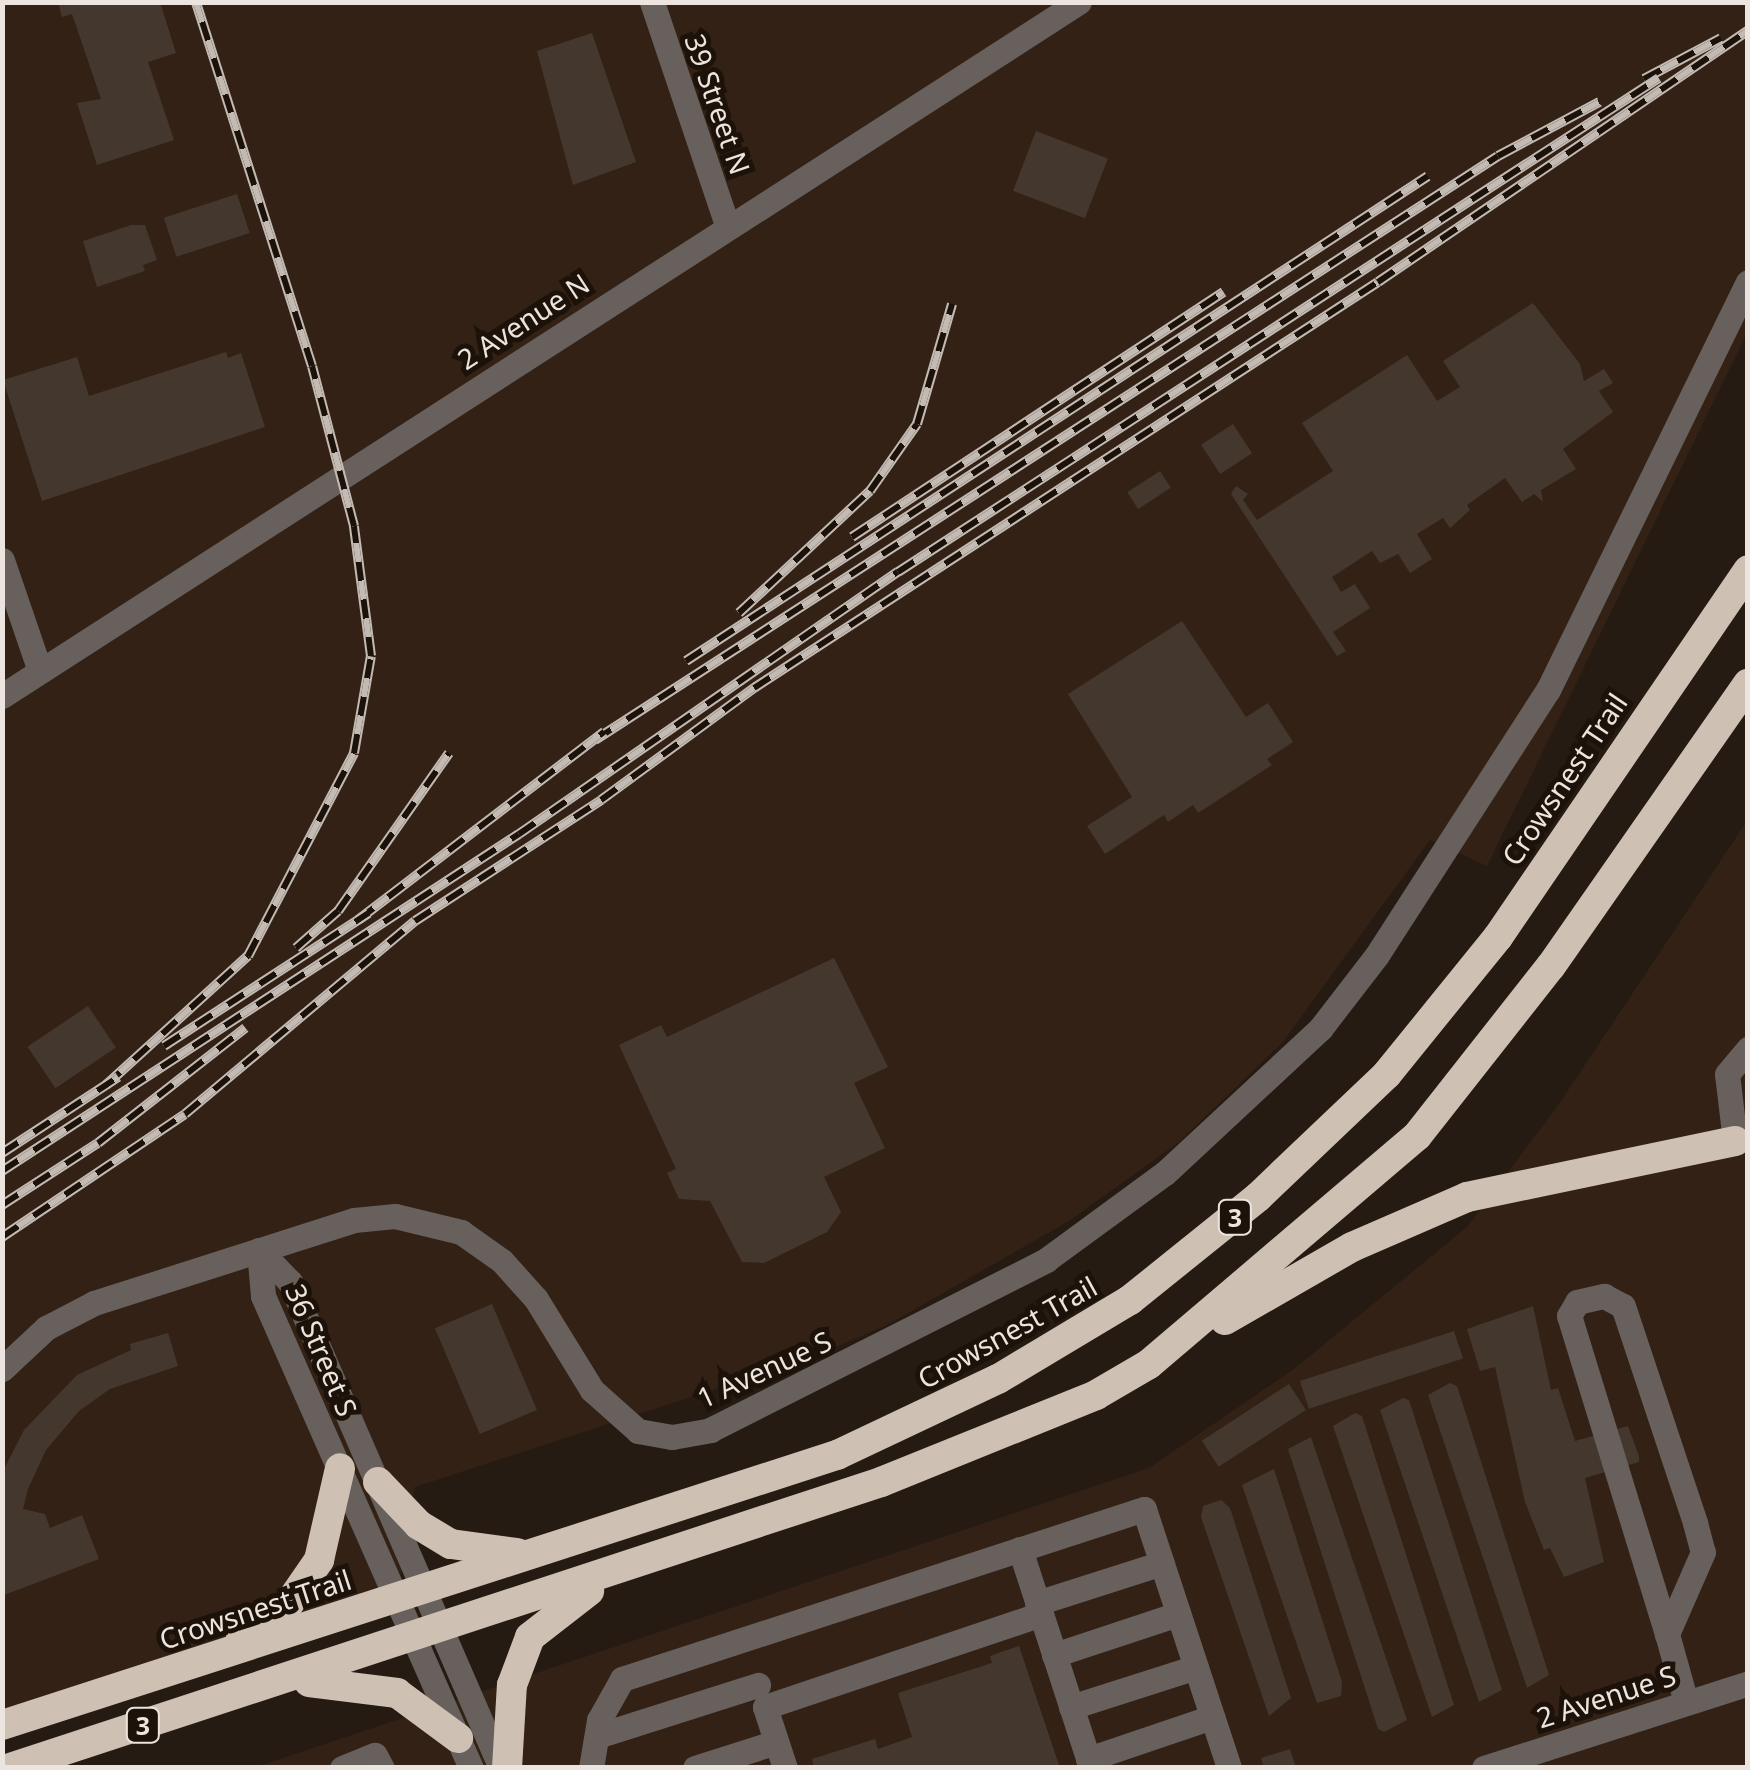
<!DOCTYPE html>
<html>
<head>
<meta charset="utf-8">
<style>
	body { margin:0 }
	#map { position:relative; width:1750px; height:1770px; overflow:hidden; background:#261b12; font-family:"Noto Sans",sans-serif }
	div>[style] { position:absolute }
	.built>* { inset:0; background:#322114 }
	.building>* { inset:0; background:#44382e; transform-origin:0 0 }
	.minor>* { height:25px; margin:-12.5px; padding:0 12.5px; transform-origin:12.5px; border-radius:12.5px; background:#67605c }
	.highway>* { height:30px; margin:-15px; padding:0 15px; transform-origin:15px; border-radius:15px; background:#cfc0b4 }
	.rail>* { height:10px; margin-top:-5px; transform-origin:0; background:repeating-linear-gradient(90deg,#1c1209 0 19px,#c2bab3 0 38px); box-sizing:border-box; border-block:2px solid #c2bab3 }
	span { translate:-50% -50%; white-space:nowrap; text-align:center; line-height:1.15; -webkit-text-stroke:10px #1c1209; paint-order:stroke }
	.shield-label span { padding:2px 8px; background:#1c1209; border:2px solid; border-radius:8px; -webkit-text-stroke-width:0 }
	.shield-label { font-size:25px; color:#ece4de; font-weight:700 }
	.street-label { font-size:28px; color:#ece4de }
	.frame { position:absolute; inset:0; border:5px solid #ece4de; pointer-events:none }
</style>
</head>
<body>
<div id="map">
	<div class="built">
		<div style="clip-path:polygon(2px 3px,1747px 3px,1747px 333px,1487px 866px,1430px 840px,1282px 1043px,1178px 1143px,1069px 1221px,889px 1324px,811px 1358px,415px 1487px,397px 1597px,3px 1725px)"></div>
		<div style="clip-path:polygon(1747px 821px,1747px 1767px,253px 1768px,1149px 1468px,1294px 1369px,1467px 1227px,1557px 1107px)"></div>
	</div>
	<div class="building">
		<div style="clip-path:polygon(58px 2px,160px 2px,176px 53px,148px 62px,174px 140px,97px 165px,77px 103px,101px 99px,72px 14px,62px 17px)"></div>
		<div style="clip-path:polygon(592px 33px,636px 162px,573px 185px,537px 51px)"></div>
		<div style="left:1036px;top:131px;width:77px;height:64px;rotate:21deg"></div>
		<div style="left:237px;top:194px;width:41px;height:77px;rotate:72deg"></div>
		<div style="clip-path:polygon(131px 225px,145px 225px,157px 260px,143px 265px,145px 271px,97px 287px,83px 241px)"></div>
		<div style="clip-path:polygon(1533px 303px,1580px 364px,1584px 381px,1604px 369px,1613px 383px,1599px 391px,1613px 412px,1563px 449px,1576px 469px,1541px 490px,1543px 502px,1534px 494px,1522px 502px,1505px 478px,1467px 505px,1470px 510px,1450px 528px,1443px 518px,1417px 534px,1432px 559px,1410px 573px,1398px 554px,1380px 563px,1372px 551px,1332px 577px,1341px 592px,1355px 584px,1370px 608px,1333px 632px,1346px 651px,1337px 656px,1231px 494px,1236px 486px,1248px 494px,1243px 500px,1257px 520px,1333px 471px,1302px 423px,1407px 355px,1437px 401px,1460px 387px,1443px 361px)"></div>
		<div style="clip-path:polygon(226px 352px,228px 358px,241px 353px,265px 427px,42px 501px,3px 380px,77px 357px,89px 396px)"></div>
		<div style="left:1233px;top:424px;width:35px;height:38px;rotate:57deg"></div>
		<div style="left:1160px;top:471px;width:20px;height:39px;rotate:57deg"></div>
		<div style="clip-path:polygon(1182px 621px,1246px 717px,1268px 703px,1293px 742px,1267px 759px,1272px 765px,1198px 813px,1193px 805px,1168px 822px,1164px 815px,1105px 854px,1087px 826px,1132px 797px,1068px 694px)"></div>
		<div style="clip-path:polygon(834px 958px,888px 1067px,854px 1083px,885px 1148px,824px 1177px,841px 1212px,827px 1232px,764px 1263px,742px 1262px,710px 1201px,679px 1199px,667px 1173px,676px 1169px,619px 1045px,661px 1025px,667px 1037px)"></div>
		<div style="left:88px;top:1006px;width:50px;height:73px;rotate:56deg"></div>
		<div style="left:492px;top:1304px;width:115px;height:62px;rotate:67deg"></div>
		<div style="clip-path:polygon(1533px 1306px,1551px 1390px,1558px 1388px,1575px 1441px,1628px 1426px,1639px 1456px,1639px 1462px,1585px 1478px,1604px 1562px,1564px 1577px,1550px 1548px,1544px 1550px,1525px 1502px,1495px 1367px,1480px 1371px,1467px 1329px)"></div>
		<div style="left:1454px;top:1331px;width:29px;height:162px;rotate:72deg"></div>
		<div style="clip-path:polygon(168px 1333px,178px 1366px,110px 1389px,79px 1411px,46px 1450px,28px 1489px,23px 1509px,45px 1514px,50px 1528px,82px 1515px,99px 1559px,4px 1595px,2px 1473px,24px 1430px,77px 1375px,131px 1350px,130px 1344px)"></div>
		<div style="clip-path:polygon(1450px 1383px,1457px 1386px,1549px 1675px,1527px 1688px,1428px 1395px)"></div>
		<div style="left:1289px;top:1384px;width:31px;height:104px;rotate:57deg"></div>
		<div style="clip-path:polygon(1403px 1398px,1409px 1400px,1502px 1690px,1479px 1702px,1380px 1410px)"></div>
		<div style="clip-path:polygon(1355px 1413px,1362px 1416px,1454px 1705px,1432px 1717px,1333px 1426px)"></div>
		<div style="clip-path:polygon(1311px 1437px,1407px 1720px,1384px 1732px,1378px 1729px,1288px 1449px)"></div>
		<div style="clip-path:polygon(1274px 1469px,1342px 1682px,1341px 1696px,1317px 1703px,1242px 1485px)"></div>
		<div style="clip-path:polygon(1221px 1500px,1230px 1508px,1291px 1698px,1269px 1716px,1201px 1517px,1203px 1506px)"></div>
		<div style="clip-path:polygon(1019px 1646px,1060px 1768px,814px 1768px,812px 1759px,875px 1739px,878px 1749px,912px 1737px,898px 1693px,992px 1663px,990px 1656px)"></div>
		<div style="clip-path:polygon(1290px 1749px,1296px 1768px,1264px 1768px,1261px 1758px)"></div>
	</div>
	<div class="minor">
		<div style="left:652px;top:2px;width:235px;rotate:71.4deg"></div>
		<div style="left:2px;top:560px;width:117px;rotate:71.1deg"></div>
		<div style="left:2px;top:696px;width:1281px;rotate:-32.8deg"></div>
		<div style="left:1735px;top:1141px;width:67px;rotate:-96.8deg"></div>
		<div style="left:1727px;top:1074px;width:33px;rotate:-50deg"></div>
		<div style="left:259px;top:1250px;width:45px;rotate:45.9deg"></div>
		<div style="left:290px;top:1282px;width:530px;rotate:66.53deg"></div>
		<div style="left:259px;top:1250px;width:46px;rotate:85deg"></div>
		<div style="left:263px;top:1296px;width:516px;rotate:66.22deg"></div>
		<div style="left:2px;top:1369px;width:60px;rotate:-43deg"></div>
		<div style="left:46px;top:1328px;width:54px;rotate:-27.5deg"></div>
		<div style="left:94px;top:1303px;width:273px;rotate:-17.7deg"></div>
		<div style="left:354px;top:1220px;width:41px;rotate:-5.6deg"></div>
		<div style="left:395px;top:1216px;width:68px;rotate:13.6deg"></div>
		<div style="left:461px;top:1232px;width:50px;rotate:35.3deg"></div>
		<div style="left:502px;top:1261px;width:51px;rotate:48.2deg"></div>
		<div style="left:536px;top:1299px;width:107px;rotate:58.4deg"></div>
		<div style="left:592px;top:1390px;width:62px;rotate:41.7deg"></div>
		<div style="left:638px;top:1431px;width:35px;rotate:10deg"></div>
		<div style="left:672px;top:1437px;width:39px;rotate:-10deg"></div>
		<div style="left:710px;top:1430px;width:377px;rotate:-26.8deg"></div>
		<div style="left:1046px;top:1260px;width:147px;rotate:-36.2deg"></div>
		<div style="left:1165px;top:1173px;width:212px;rotate:-42.9deg"></div>
		<div style="left:1320px;top:1029px;width:93px;rotate:-52.4deg"></div>
		<div style="left:1377px;top:955px;width:315px;rotate:-57.2deg"></div>
		<div style="left:1548px;top:690px;width:454px;rotate:-63.9deg"></div>
		<div style="left:1020px;top:1549px;width:230px;rotate:72deg"></div>
		<div style="left:1037px;top:1603px;width:131px;rotate:-17.7deg"></div>
		<div style="left:1667px;top:1634px;width:333px;rotate:-107.1deg"></div>
		<div style="left:1569px;top:1316px;width:16px;rotate:-60deg"></div>
		<div style="left:1577px;top:1302px;width:28px;rotate:-13deg"></div>
		<div style="left:1604px;top:1296px;width:21px;rotate:28deg"></div>
		<div style="left:1623px;top:1306px;width:229px;rotate:71.6deg"></div>
		<div style="left:1695px;top:1523px;width:30px;rotate:75deg"></div>
		<div style="left:1703px;top:1552px;width:90px;rotate:113.7deg"></div>
		<div style="left:1667px;top:1634px;width:71px;rotate:74.4deg"></div>
		<div style="left:1054px;top:1655px;width:131px;rotate:-18.3deg"></div>
		<div style="left:1071px;top:1707px;width:131px;rotate:-17.7deg"></div>
		<div style="left:597px;top:1736px;width:169px;rotate:-17.6deg"></div>
		<div style="left:1088px;top:1759px;width:131px;rotate:-18.7deg"></div>
		<div style="left:342px;top:1768px;width:35px;rotate:-22deg"></div>
		<div style="left:375px;top:1755px;width:15px;rotate:62deg"></div>
		<div style="left:591px;top:1768px;width:49px;rotate:-80.5deg"></div>
		<div style="left:599px;top:1720px;width:47px;rotate:-60.7deg"></div>
		<div style="left:622px;top:1679px;width:549px;rotate:-18.04deg"></div>
		<div style="left:1144px;top:1509px;width:273px;rotate:71.8deg"></div>
		<div style="left:695px;top:1768px;width:85px;rotate:-17.8deg"></div>
		<div style="left:785px;top:1768px;width:64px;rotate:-108.2deg"></div>
		<div style="left:765px;top:1707px;width:291px;rotate:-18.6deg"></div>
		<div style="left:1484px;top:1768px;width:277px;rotate:-17.8deg"></div>
	</div>
	<div class="highway">
		<div style="left:1225px;top:1320px;width:146px;rotate:-29.9deg"></div>
		<div style="left:1352px;top:1247px;width:125px;rotate:-23.5deg"></div>
		<div style="left:1467px;top:1197px;width:274px;rotate:-11.8deg"></div>
		<div style="left:378px;top:1482px;width:59px;rotate:46.4deg"></div>
		<div style="left:419px;top:1525px;width:37px;rotate:31deg"></div>
		<div style="left:451px;top:1544px;width:67px;rotate:7.8deg"></div>
		<div style="left:241px;top:1638px;width:57px;rotate:-35.1deg"></div>
		<div style="left:288px;top:1605px;width:55px;rotate:-55.4deg"></div>
		<div style="left:319px;top:1560px;width:94px;rotate:-77.1deg"></div>
		<div style="left:309px;top:1682px;width:89px;rotate:7.1deg"></div>
		<div style="left:397px;top:1693px;width:76px;rotate:36.4deg"></div>
		<div style="left:2px;top:1725px;width:878px;rotate:-17.92deg"></div>
		<div style="left:837px;top:1455px;width:178px;rotate:-25.3deg"></div>
		<div style="left:998px;top:1379px;width:154px;rotate:-30.9deg"></div>
		<div style="left:1130px;top:1300px;width:164px;rotate:-38.8deg"></div>
		<div style="left:1258px;top:1197px;width:178px;rotate:-43.6deg"></div>
		<div style="left:1387px;top:1074px;width:176px;rotate:-51deg"></div>
		<div style="left:1498px;top:937px;width:444px;rotate:-55.7deg"></div>
		<div style="left:10px;top:1768px;width:917px;rotate:-18.18deg"></div>
		<div style="left:881px;top:1482px;width:232px;rotate:-22deg"></div>
		<div style="left:1096px;top:1395px;width:61px;rotate:-30.3deg"></div>
		<div style="left:1149px;top:1364px;width:352px;rotate:-40.4deg"></div>
		<div style="left:1417px;top:1136px;width:216px;rotate:-51.8deg"></div>
		<div style="left:1551px;top:966px;width:344px;rotate:-55.1deg"></div>
		<div style="left:507px;top:1768px;width:83px;rotate:-86.6deg"></div>
		<div style="left:512px;top:1685px;width:51px;rotate:-69.4deg"></div>
		<div style="left:530px;top:1637px;width:75px;rotate:-37.9deg"></div>
	</div>
	<div class="rail">
		<div style="left:1644px;top:79px;width:87px;rotate:-28deg"></div>
		<div style="left:852px;top:537px;width:445px;rotate:-33.4deg"></div>
		<div style="left:739px;top:613px;width:179px;rotate:-43deg"></div>
		<div style="left:870px;top:491px;width:82px;rotate:-55deg"></div>
		<div style="left:917px;top:424px;width:125px;rotate:-73.7deg"></div>
		<div style="left:686px;top:661px;width:886px;rotate:-33.17deg"></div>
		<div style="left:595px;top:740px;width:1075px;rotate:-32.89deg"></div>
		<div style="left:1498px;top:156px;width:115px;rotate:-28.1deg"></div>
		<div style="left:358px;top:920px;width:310px;rotate:-37.4deg"></div>
		<div style="left:296px;top:948px;width:56px;rotate:-41.4deg"></div>
		<div style="left:338px;top:911px;width:193px;rotate:-54.9deg"></div>
		<div style="left:164px;top:1046px;width:244px;rotate:-33deg"></div>
		<div style="left:106px;top:1085px;width:192px;rotate:-42.3deg"></div>
		<div style="left:248px;top:956px;width:229px;rotate:-62.4deg"></div>
		<div style="left:354px;top:753px;width:98px;rotate:-80.1deg"></div>
		<div style="left:371px;top:656px;width:131px;rotate:-97.5deg"></div>
		<div style="left:354px;top:526px;width:165px;rotate:-104.7deg"></div>
		<div style="left:312px;top:366px;width:382px;rotate:-107.7deg"></div>
		<div style="left:2px;top:1153px;width:139px;rotate:-33.2deg"></div>
		<div style="left:2px;top:1171px;width:617px;rotate:-33.1deg"></div>
		<div style="left:519px;top:834px;width:461px;rotate:-34.7deg"></div>
		<div style="left:898px;top:572px;width:907px;rotate:-32.99deg"></div>
		<div style="left:2px;top:1205px;width:114px;rotate:-32.9deg"></div>
		<div style="left:98px;top:1143px;width:187px;rotate:-38deg"></div>
		<div style="left:2px;top:1237px;width:220px;rotate:-33.9deg"></div>
		<div style="left:185px;top:1114px;width:300px;rotate:-40deg"></div>
		<div style="left:415px;top:921px;width:222px;rotate:-33deg"></div>
		<div style="left:601px;top:800px;width:190px;rotate:-36.2deg"></div>
		<div style="left:754px;top:688px;width:744px;rotate:-33.05deg"></div>
		<div style="left:1378px;top:282px;width:447px;rotate:-34.2deg"></div>
	</div>
	<div class="shield-label">
		<span style="left:1235px;top:1217px">3</span>
		<span style="left:143px;top:1725px">3</span>
	</div>
	<div class="street-label">
		<span style="left:718px;top:104px;rotate:71deg">39 Street N</span>
		<span style="left:523px;top:321px;rotate:-33deg">2 Avenue N</span>
		<span style="left:1564px;top:779px;rotate:-56deg">Crowsnest Trail</span>
		<span style="left:1007px;top:1332px;rotate:-29deg">Crowsnest Trail</span>
		<span style="left:322px;top:1350px;rotate:67deg">36 Street S</span>
		<span style="left:764px;top:1369px;rotate:-25deg">1 Avenue S</span>
		<span style="left:255px;top:1609px;rotate:-18deg">Crowsnest Trail</span>
		<span style="left:1606px;top:1696px;rotate:-18deg">2 Avenue S</span>
	</div>
	<div class="frame"></div>
</div>
</body>
</html>
